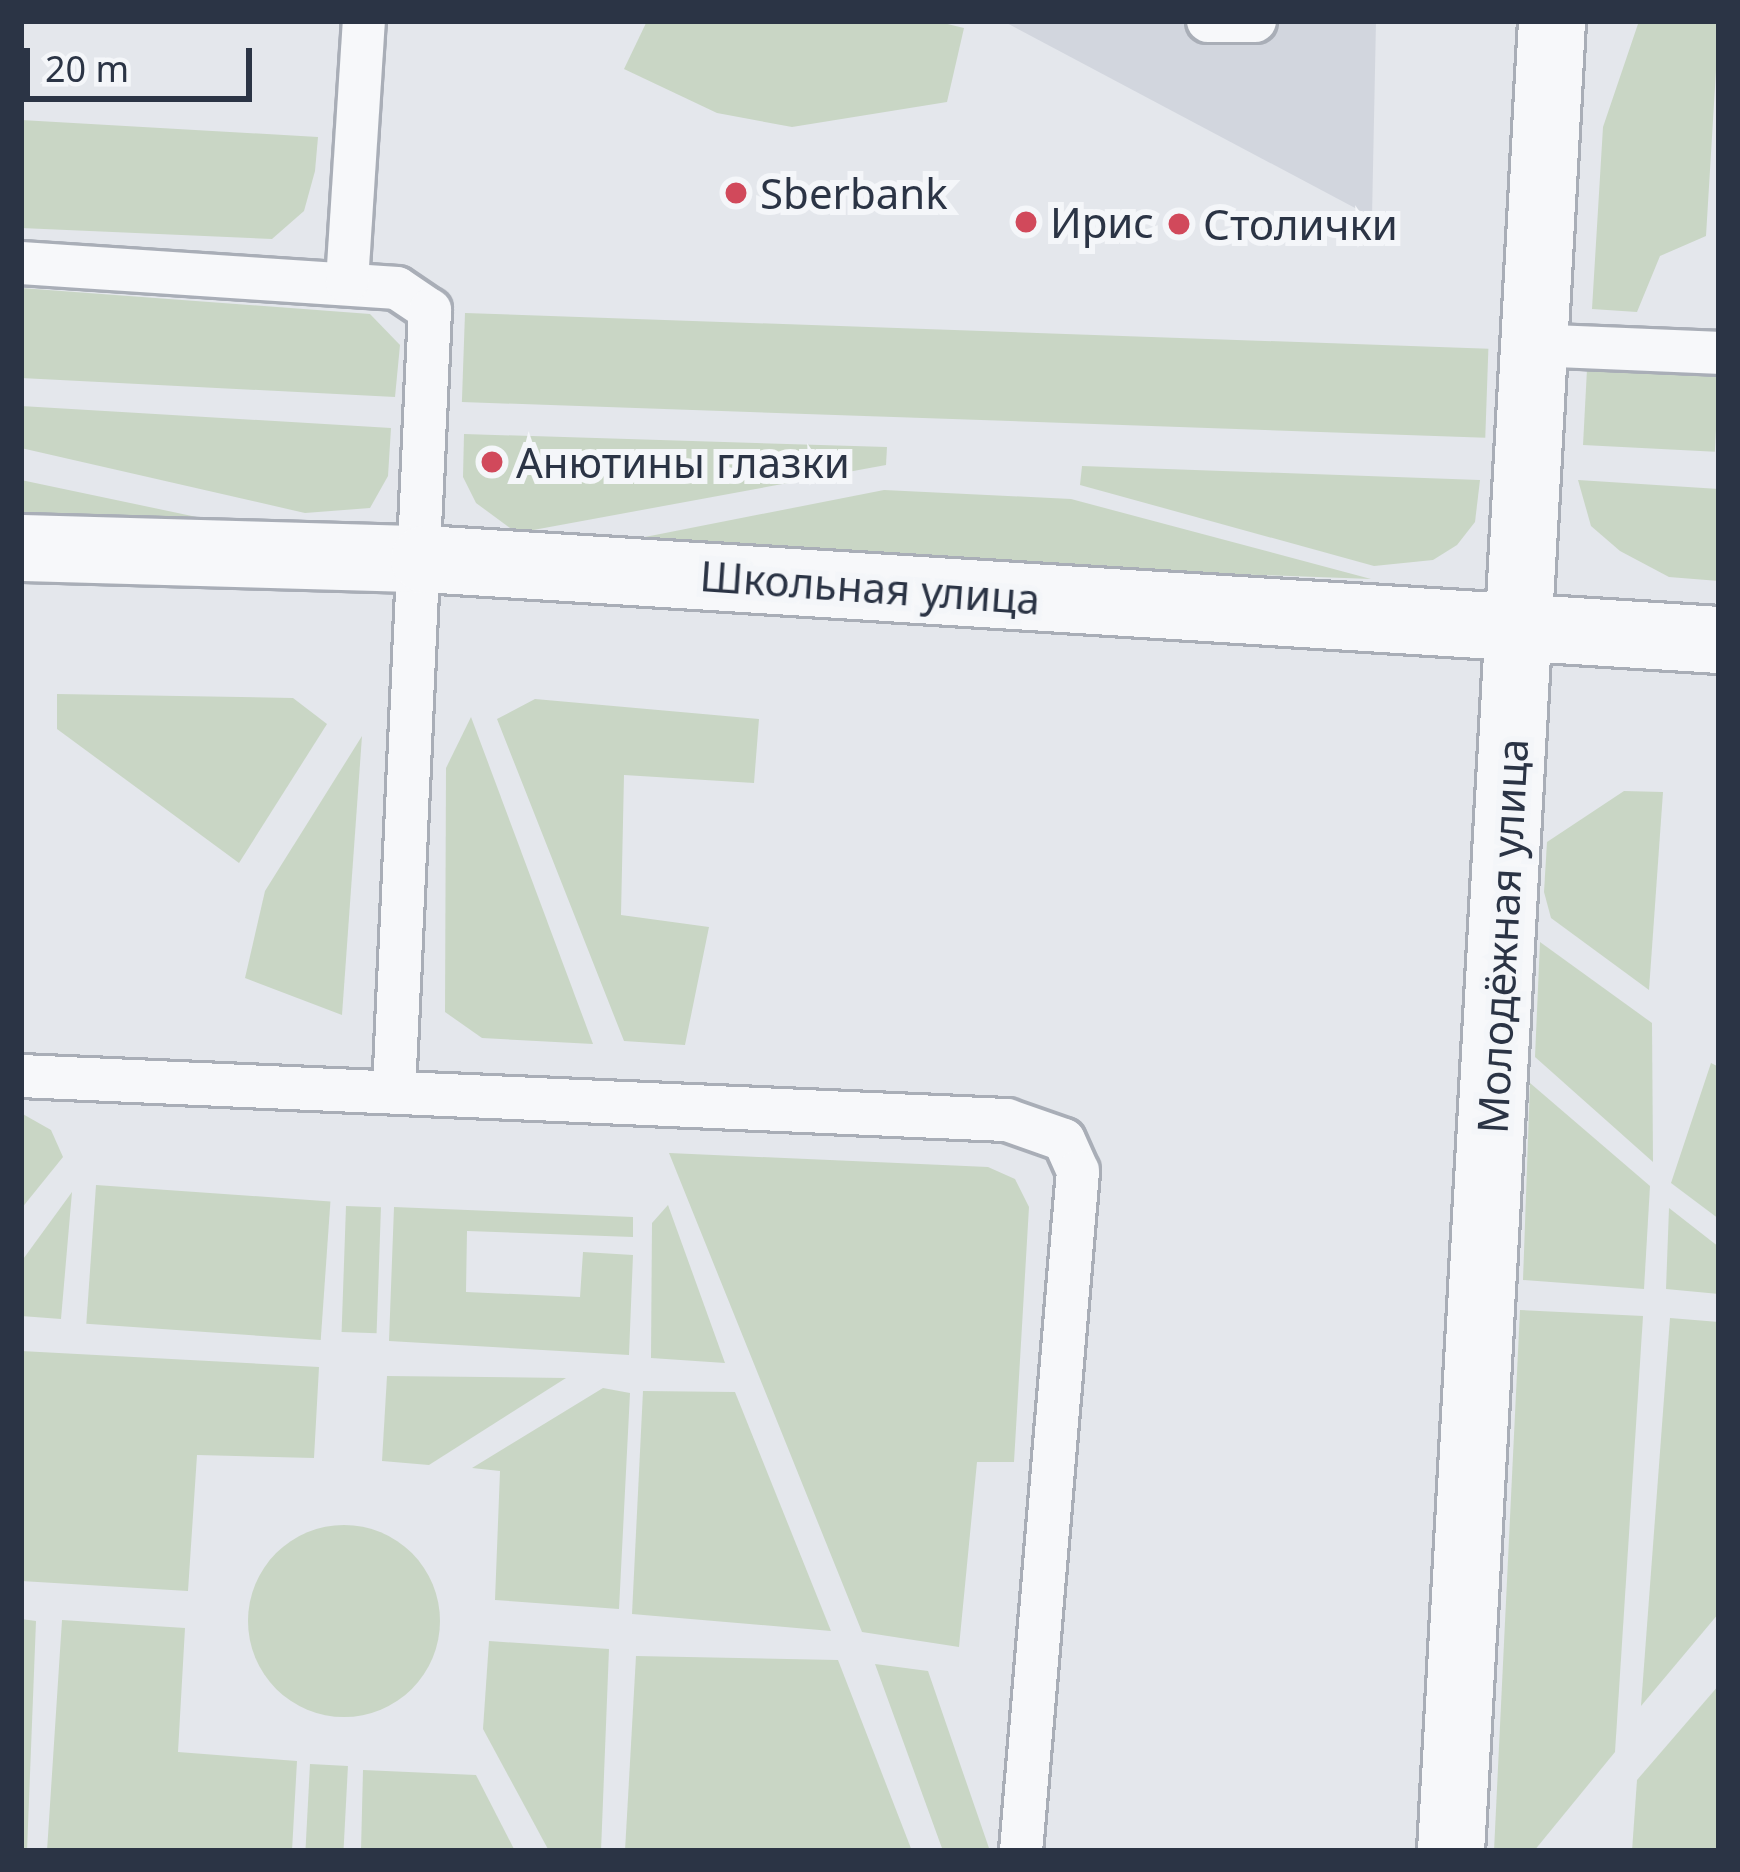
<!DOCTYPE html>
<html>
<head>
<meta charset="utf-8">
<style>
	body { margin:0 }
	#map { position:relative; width:1740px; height:1872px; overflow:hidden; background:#e4e7ec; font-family:"Noto Sans",sans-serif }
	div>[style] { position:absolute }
	.built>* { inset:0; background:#d2d6de }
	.green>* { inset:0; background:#c9d6c5; transform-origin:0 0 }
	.round { border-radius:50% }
	.roads { filter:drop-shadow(3px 0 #a9aeb7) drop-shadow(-3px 0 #a9aeb7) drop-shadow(0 3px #a9aeb7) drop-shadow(0 -3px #a9aeb7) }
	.service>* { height:42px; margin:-21px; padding:0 21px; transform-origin:21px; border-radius:21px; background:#f7f8fa }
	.minor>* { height:66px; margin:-33px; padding:0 33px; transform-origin:33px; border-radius:33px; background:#f7f8fa }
	.dots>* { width:33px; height:33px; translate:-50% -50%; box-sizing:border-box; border:6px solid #f4f6f9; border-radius:50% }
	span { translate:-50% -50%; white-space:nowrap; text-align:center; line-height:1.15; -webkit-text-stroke:12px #f4f6f9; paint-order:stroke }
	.poi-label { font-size:42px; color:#2b3445 }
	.left { translate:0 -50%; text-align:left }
	.street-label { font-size:42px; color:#2b3445 }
	.frame { position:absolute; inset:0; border:24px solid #2b3445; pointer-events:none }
	.scale { position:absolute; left:24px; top:48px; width:228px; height:54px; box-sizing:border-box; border:6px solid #2b3445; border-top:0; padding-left:15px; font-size:36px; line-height:42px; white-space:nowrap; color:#2b3445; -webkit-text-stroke:9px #f4f6f9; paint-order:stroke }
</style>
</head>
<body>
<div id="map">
	<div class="built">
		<div style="clip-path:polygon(1003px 21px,1376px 21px,1372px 217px)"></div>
	</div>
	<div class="green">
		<div style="clip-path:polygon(647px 21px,935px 21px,964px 28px,947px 102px,792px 127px,717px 113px,624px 69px)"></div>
		<div style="clip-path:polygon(1639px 21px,1719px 21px,1706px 236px,1660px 256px,1637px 312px,1592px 309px,1603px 127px)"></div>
		<div style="clip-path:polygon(21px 120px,318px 137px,315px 171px,304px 211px,272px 239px,21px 228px)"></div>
		<div style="clip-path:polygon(21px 288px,370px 314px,400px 345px,395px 397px,21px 378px)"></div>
		<div style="left:465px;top:313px;width:1024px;height:89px;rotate:2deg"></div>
		<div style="left:1587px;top:369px;width:132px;height:76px;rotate:3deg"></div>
		<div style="clip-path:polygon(21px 406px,391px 428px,388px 476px,370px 508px,305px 513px,21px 448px)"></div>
		<div style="clip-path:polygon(464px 434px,887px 447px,886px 465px,517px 533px,476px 503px,463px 477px)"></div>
		<div style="clip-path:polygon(1082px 466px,1480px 480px,1475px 522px,1457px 545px,1433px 560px,1374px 566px,1080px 485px)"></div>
		<div style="clip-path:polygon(21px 480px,287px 536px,21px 522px)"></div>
		<div style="clip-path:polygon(1578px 480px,1719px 489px,1719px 581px,1669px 577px,1620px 551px,1591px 526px)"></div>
		<div style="clip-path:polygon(884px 490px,1071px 499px,1371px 579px,579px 550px)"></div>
		<div style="clip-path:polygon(57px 694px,293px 698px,327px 724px,239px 863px,57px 729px)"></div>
		<div style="clip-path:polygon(535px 699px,759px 719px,754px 783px,624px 775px,621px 915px,709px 927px,685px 1045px,624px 1041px,497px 719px)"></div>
		<div style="clip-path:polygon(471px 717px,593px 1044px,482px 1038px,445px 1012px,446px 768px)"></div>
		<div style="clip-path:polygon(362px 736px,342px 1015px,245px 978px,265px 891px)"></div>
		<div style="clip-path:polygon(1624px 791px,1663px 792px,1649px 990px,1551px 918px,1544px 892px,1547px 842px)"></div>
		<div style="clip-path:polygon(1540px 942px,1652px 1023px,1653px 1162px,1535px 1057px)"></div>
		<div style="clip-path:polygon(1711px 1063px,1719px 1067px,1719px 1219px,1671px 1183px)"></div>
		<div style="clip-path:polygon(1530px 1083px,1650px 1186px,1644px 1289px,1523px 1280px)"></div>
		<div style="clip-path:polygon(21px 1113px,51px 1130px,63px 1157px,21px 1209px)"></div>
		<div style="clip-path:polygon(669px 1153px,988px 1167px,1015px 1179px,1029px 1207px,1014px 1462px,977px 1462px,959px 1647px,862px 1632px)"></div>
		<div style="left:96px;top:1185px;width:235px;height:139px;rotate:4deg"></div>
		<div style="clip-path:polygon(72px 1192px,61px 1319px,21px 1316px,21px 1262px)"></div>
		<div style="clip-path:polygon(668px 1205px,725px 1363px,651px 1358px,652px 1223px)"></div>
		<div style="left:346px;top:1206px;width:35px;height:126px;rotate:2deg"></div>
		<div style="clip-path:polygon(394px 1207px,633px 1217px,633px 1237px,467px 1231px,466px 1292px,580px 1297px,583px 1252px,633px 1255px,629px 1355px,389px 1341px)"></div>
		<div style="clip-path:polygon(1669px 1208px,1719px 1247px,1719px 1294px,1666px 1289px)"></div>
		<div style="clip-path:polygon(1520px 1310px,1643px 1316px,1615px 1752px,1534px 1851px,1494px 1851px)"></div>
		<div style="clip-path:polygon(1670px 1318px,1719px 1322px,1719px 1613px,1641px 1706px)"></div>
		<div style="clip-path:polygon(21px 1351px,319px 1367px,314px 1458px,197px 1455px,188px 1591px,21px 1581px)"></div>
		<div style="clip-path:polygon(387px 1376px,566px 1378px,429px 1465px,382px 1461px)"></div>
		<div style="clip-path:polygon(603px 1388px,630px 1393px,619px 1609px,495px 1600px,500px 1471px,472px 1468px)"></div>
		<div style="clip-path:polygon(643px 1391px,735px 1392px,831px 1631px,632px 1614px)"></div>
		<div class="round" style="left:248px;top:1525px;width:192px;height:192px"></div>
		<div style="clip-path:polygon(21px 1619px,36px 1621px,27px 1851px,21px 1851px)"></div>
		<div style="clip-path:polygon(62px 1620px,185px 1628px,178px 1752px,297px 1761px,292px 1851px,47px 1851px)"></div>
		<div style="clip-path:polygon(489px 1641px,609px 1649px,601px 1851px,549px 1851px,483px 1729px)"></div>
		<div style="clip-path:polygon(636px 1656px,838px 1660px,912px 1851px,625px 1851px)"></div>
		<div style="clip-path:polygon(875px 1664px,928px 1671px,990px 1851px,943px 1851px)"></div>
		<div style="clip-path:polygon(1719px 1685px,1719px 1851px,1632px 1851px,1637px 1780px)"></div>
		<div style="left:310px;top:1764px;width:38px;height:87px;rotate:3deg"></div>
		<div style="clip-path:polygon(363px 1770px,476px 1775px,515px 1851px,361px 1851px)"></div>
	</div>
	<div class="roads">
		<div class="service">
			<div style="left:1208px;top:21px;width:47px"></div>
			<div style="left:21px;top:263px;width:377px;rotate:3.8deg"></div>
			<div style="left:397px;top:288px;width:40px;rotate:34deg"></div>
			<div style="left:430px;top:310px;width:783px;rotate:92.64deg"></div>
			<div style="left:347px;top:282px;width:262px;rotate:-86.3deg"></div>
			<div style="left:1531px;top:345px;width:188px;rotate:2.4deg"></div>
			<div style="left:21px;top:1076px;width:987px;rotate:2.56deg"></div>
			<div style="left:1007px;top:1120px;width:60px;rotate:19.3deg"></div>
			<div style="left:1064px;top:1140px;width:34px;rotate:66deg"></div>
			<div style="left:1078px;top:1171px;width:682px;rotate:94.79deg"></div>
		</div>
		<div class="minor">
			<div style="left:21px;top:548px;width:403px;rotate:1.6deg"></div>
			<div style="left:424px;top:559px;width:1298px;rotate:3.58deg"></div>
			<div style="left:1451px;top:1851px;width:1833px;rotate:-86.84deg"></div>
		</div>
	</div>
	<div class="dots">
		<div style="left:736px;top:193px;background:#d1495b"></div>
		<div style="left:1026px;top:222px;background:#d1495b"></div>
		<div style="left:1179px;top:224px;background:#d1495b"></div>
		<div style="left:492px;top:462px;background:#d1495b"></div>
	</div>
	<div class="poi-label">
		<span class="left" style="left:760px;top:193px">Sberbank</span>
		<span class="left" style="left:1050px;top:222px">Ирис</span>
		<span class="left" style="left:1203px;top:224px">Столички</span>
		<span class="left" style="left:516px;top:462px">Анютины глазки</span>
	</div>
	<div class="street-label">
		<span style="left:870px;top:587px;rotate:4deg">Школьная улица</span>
		<span style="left:1502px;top:936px;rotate:-87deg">Молодёжная улица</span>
	</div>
	<div class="frame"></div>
	<div class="scale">20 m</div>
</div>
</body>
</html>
